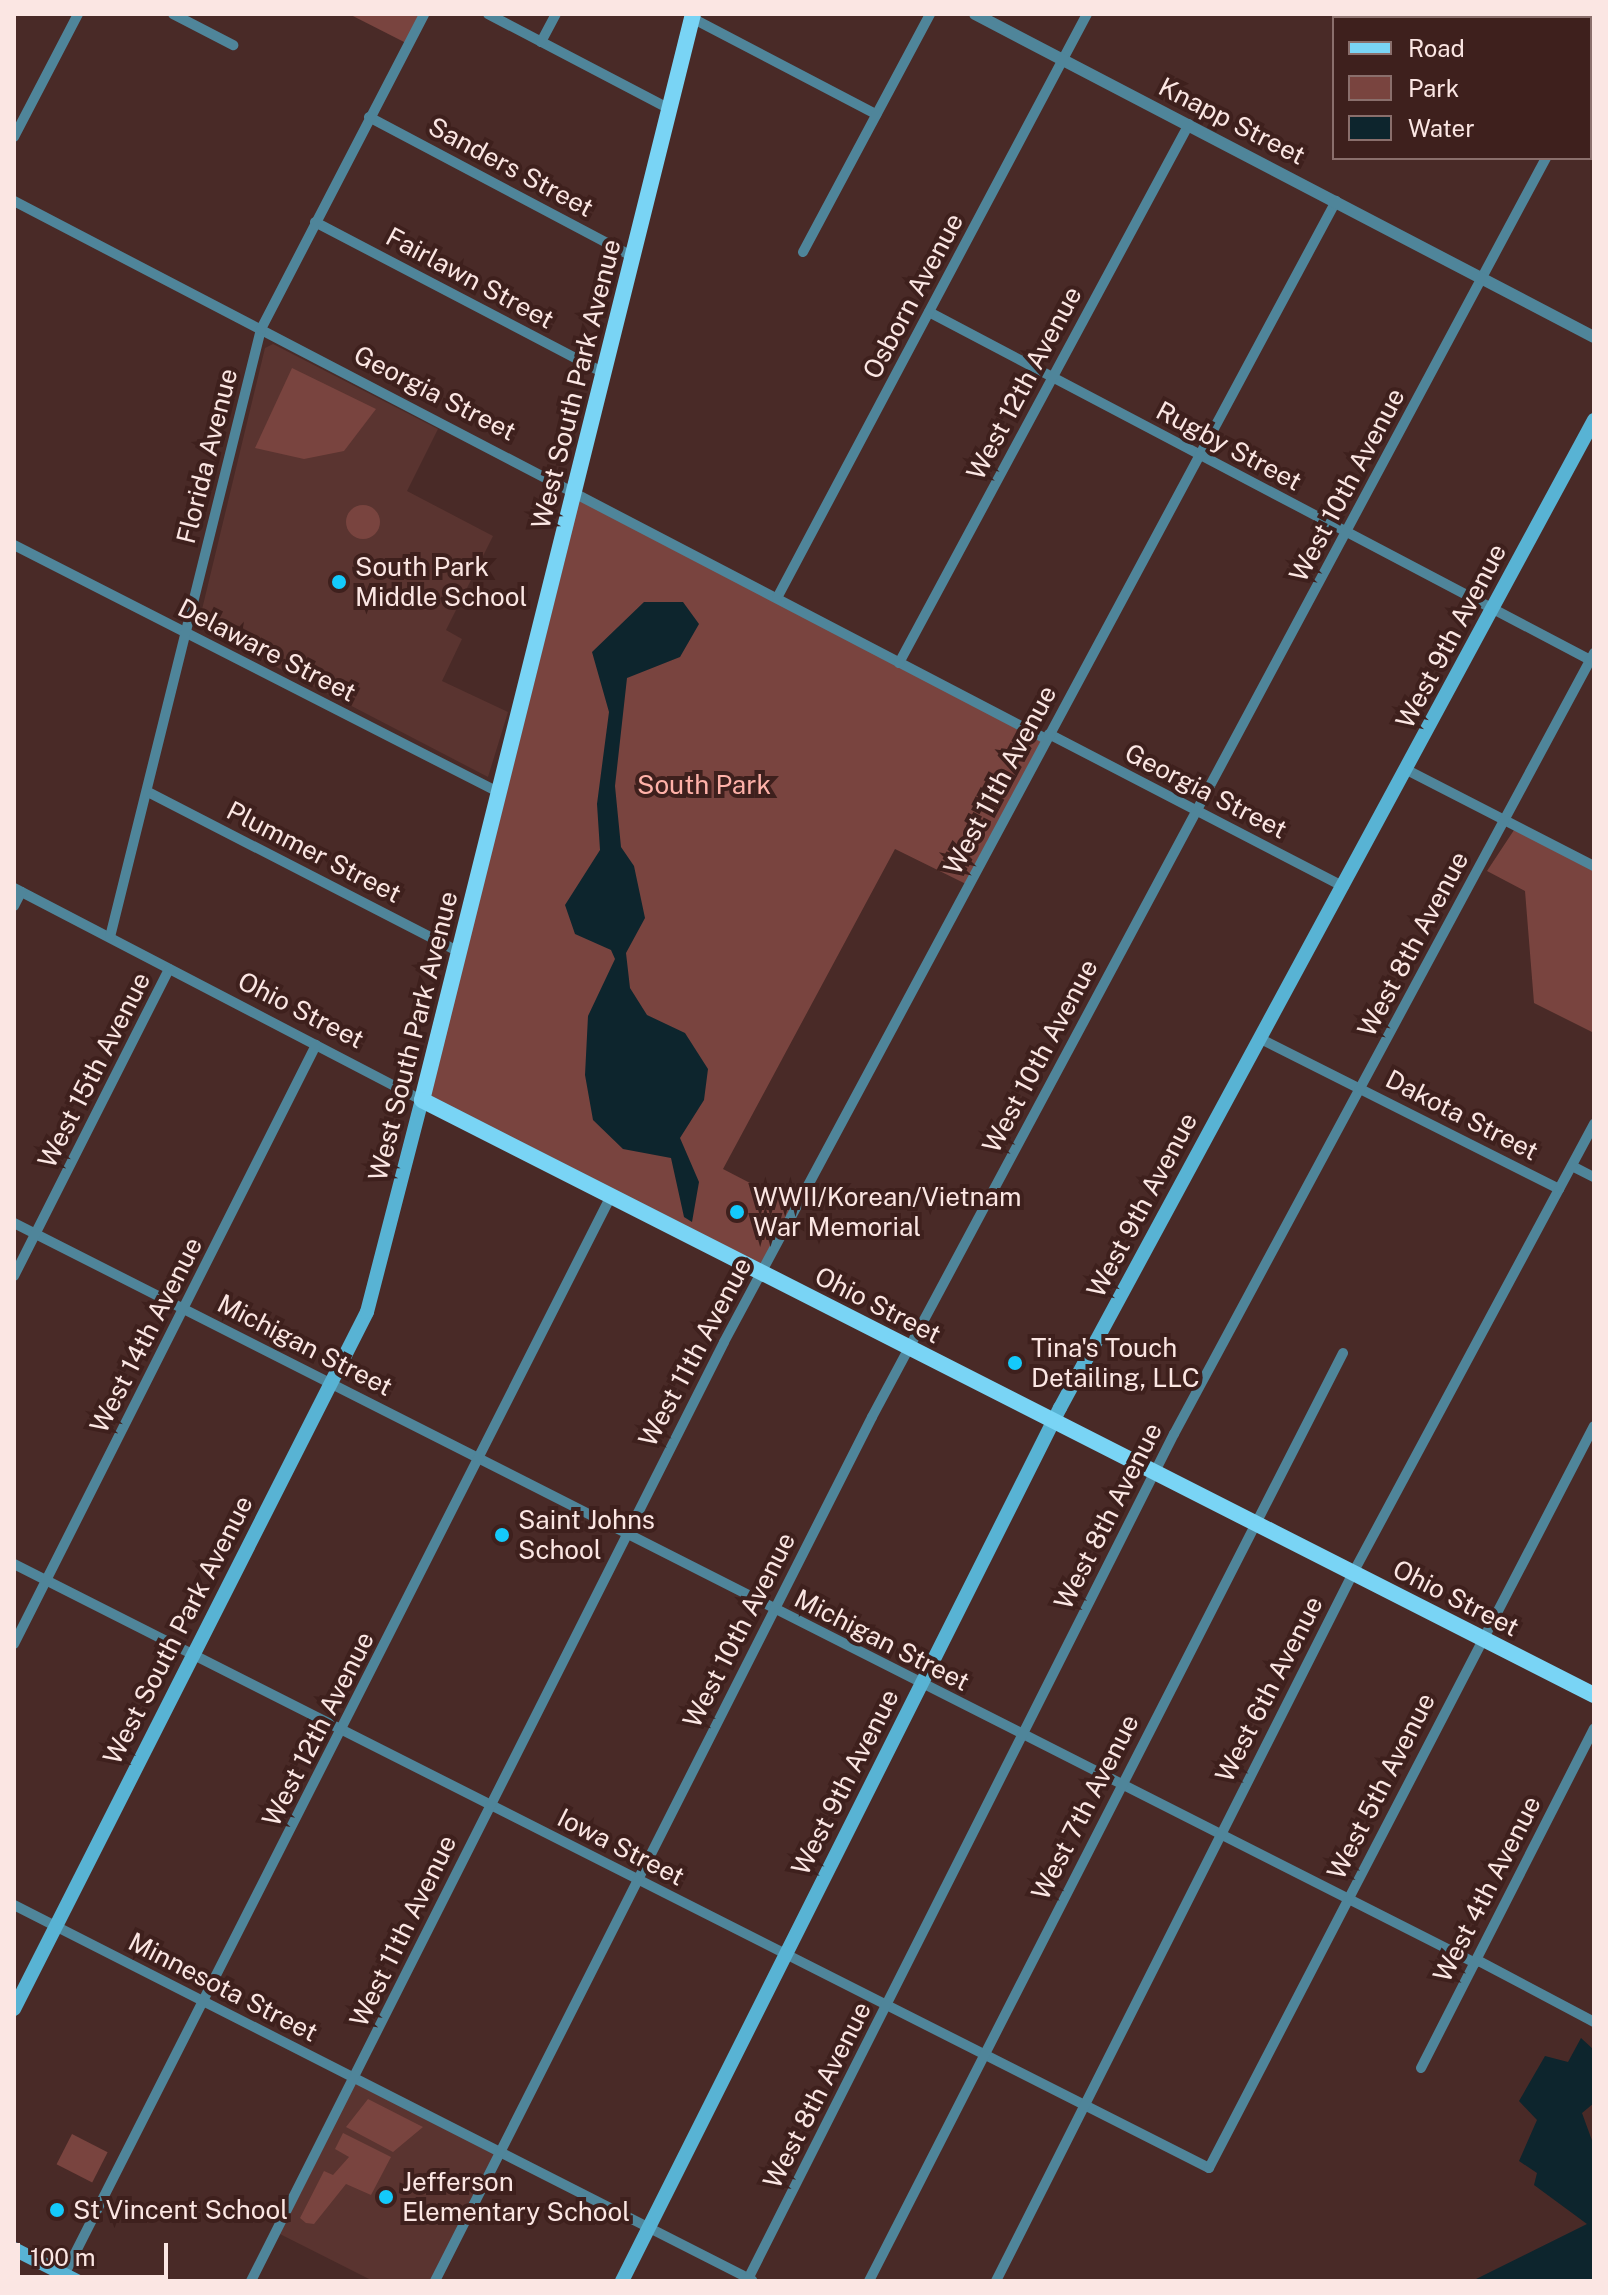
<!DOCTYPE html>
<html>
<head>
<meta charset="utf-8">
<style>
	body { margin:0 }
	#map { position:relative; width:1608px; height:2295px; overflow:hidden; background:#492a27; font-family:"Public Sans",sans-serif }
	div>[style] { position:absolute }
	.built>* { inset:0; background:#5a3430 }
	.green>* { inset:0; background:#79443f; transform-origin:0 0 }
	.round { border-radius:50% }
	.water>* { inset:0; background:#0d252d }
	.minor>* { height:10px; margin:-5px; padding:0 5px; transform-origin:5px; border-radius:5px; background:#4f859a }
	.tertiary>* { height:12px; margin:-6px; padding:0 6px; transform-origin:6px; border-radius:6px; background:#4f859a }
	.secondary>* { height:14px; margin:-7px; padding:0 7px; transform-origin:7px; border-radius:7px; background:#58b3d4 }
	.primary>* { height:16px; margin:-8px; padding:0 8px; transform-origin:8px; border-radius:8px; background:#79d4f5 }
	.dots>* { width:22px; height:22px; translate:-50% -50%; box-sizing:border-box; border:4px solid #3e201d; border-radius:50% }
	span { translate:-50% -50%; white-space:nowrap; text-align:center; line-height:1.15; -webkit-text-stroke:8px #3e201d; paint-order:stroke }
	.street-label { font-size:26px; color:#fbe6e3 }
	.poi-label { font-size:26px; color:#fbe6e3 }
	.left { translate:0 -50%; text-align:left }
	.park-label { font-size:26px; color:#ffb2a9 }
	.frame { position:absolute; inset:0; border:16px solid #fbe6e3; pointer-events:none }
	.legend { position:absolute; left:1332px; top:16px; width:260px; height:144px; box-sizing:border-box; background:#3e201d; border:2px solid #8a6f6c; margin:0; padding:10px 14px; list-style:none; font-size:24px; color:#fbe6e3 }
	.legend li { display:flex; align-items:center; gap:16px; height:40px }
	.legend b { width:40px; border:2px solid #8a6f6c }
	.scale { position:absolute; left:16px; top:2243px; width:152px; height:36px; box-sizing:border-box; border:4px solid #fbe6e3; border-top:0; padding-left:10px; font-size:24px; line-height:28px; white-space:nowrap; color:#fbe6e3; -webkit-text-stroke:6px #3e201d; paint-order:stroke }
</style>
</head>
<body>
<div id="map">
	<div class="built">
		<div style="clip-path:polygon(273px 344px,438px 429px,407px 491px,493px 536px,446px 630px,462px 639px,442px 681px,508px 712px,488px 777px,198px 626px,265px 348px)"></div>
		<div style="clip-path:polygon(354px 2079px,500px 2152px,435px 2281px,373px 2281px,276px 2232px)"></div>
	</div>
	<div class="green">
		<div style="clip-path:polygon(349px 14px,424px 14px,408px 44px)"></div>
		<div style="clip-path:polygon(292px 368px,376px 409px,344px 451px,304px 459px,255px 448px)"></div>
		<div style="clip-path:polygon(574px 490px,1045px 740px,968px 885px,895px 849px,723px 1169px,796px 1207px,761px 1273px,422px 1099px)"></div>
		<div class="round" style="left:346px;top:505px;width:34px;height:34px"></div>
		<div style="clip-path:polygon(1516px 827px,1594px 866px,1594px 1033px,1534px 1003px,1525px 891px,1487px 871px)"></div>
		<div style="clip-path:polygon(368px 2099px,417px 2124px,423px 2127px,393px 2152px,346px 2127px)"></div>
		<div style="clip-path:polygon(343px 2133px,391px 2157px,371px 2195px,346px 2184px,314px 2224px,306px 2223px,300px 2218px,324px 2171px,333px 2175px,349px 2157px,335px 2149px)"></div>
		<div style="left:72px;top:2134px;width:40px;height:34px;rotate:27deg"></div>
	</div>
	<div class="water">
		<div style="clip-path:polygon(644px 602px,683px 602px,699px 624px,680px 657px,627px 678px,615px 786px,621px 847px,634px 866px,645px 918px,626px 953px,630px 988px,647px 1015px,685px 1033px,708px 1069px,704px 1100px,680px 1138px,699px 1182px,692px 1222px,684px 1217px,671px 1158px,623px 1149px,593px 1120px,585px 1075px,588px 1016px,615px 959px,611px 950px,575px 934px,565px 905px,600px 850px,597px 804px,609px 712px,592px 652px)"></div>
		<div style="clip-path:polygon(1581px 2038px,1594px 2050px,1594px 2103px,1582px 2113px,1594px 2146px,1594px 2281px,1472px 2281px,1587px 2224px,1534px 2185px,1537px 2173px,1519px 2161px,1537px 2120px,1519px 2101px,1545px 2056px,1568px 2062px)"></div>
	</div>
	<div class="minor">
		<div style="left:173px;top:14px;width:68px;rotate:27.3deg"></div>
		<div style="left:488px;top:14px;width:205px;rotate:27.6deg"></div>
		<div style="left:1527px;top:14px;width:9px;rotate:27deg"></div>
		<div style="left:692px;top:18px;width:208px;rotate:27.6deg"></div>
		<div style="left:541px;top:42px;width:32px;rotate:-62deg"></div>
		<div style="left:1590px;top:46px;width:4px;rotate:27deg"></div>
		<div style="left:1590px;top:75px;width:9px;rotate:-63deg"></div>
		<div style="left:369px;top:117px;width:297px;rotate:27.9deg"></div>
		<div style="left:14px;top:137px;width:139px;rotate:-62.5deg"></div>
		<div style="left:14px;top:201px;width:1164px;rotate:27.53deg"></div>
		<div style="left:315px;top:222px;width:326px;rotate:27.6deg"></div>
		<div style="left:803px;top:252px;width:270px;rotate:-61.9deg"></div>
		<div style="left:929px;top:312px;width:751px;rotate:27.76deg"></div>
		<div style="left:14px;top:545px;width:546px;rotate:27.03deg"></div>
		<div style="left:777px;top:598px;width:661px;rotate:-62.04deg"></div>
		<div style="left:899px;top:663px;width:612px;rotate:-61.72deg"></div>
		<div style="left:1049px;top:734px;width:332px;rotate:27.4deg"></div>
		<div style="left:1407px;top:770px;width:210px;rotate:27.2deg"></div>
		<div style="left:148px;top:792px;width:350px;rotate:27.2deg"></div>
		<div style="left:14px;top:888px;width:460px;rotate:27.5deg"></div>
		<div style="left:14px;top:906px;width:16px;rotate:-63deg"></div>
		<div style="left:110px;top:937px;width:626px;rotate:-76.05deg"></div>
		<div style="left:261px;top:329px;width:355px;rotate:-62.6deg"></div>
		<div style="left:1259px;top:1038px;width:336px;rotate:26.7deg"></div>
		<div style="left:1572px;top:1166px;width:25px;rotate:27deg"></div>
		<div style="left:14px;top:1223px;width:1638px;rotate:26.86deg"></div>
		<div style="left:14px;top:1276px;width:344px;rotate:-63.2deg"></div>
		<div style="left:14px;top:1564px;width:1339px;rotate:26.81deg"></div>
		<div style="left:1209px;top:2168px;width:836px;rotate:-62.58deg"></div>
		<div style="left:14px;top:1644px;width:671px;rotate:-63.24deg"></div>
		<div style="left:14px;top:1905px;width:828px;rotate:26.94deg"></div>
		<div style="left:1477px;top:1960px;width:132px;rotate:27.9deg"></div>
		<div style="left:1421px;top:2068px;width:381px;rotate:-63deg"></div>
		<div style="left:61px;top:2281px;width:1216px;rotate:-63.12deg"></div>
		<div style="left:251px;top:2281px;width:1051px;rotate:-63.26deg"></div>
		<div style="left:724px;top:1342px;width:1295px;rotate:-61.79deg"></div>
		<div style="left:435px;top:2281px;width:968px;rotate:-63.17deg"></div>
		<div style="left:872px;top:1417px;width:1428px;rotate:-61.84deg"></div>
		<div style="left:747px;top:2281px;width:949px;rotate:-63.25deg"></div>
		<div style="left:1174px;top:1434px;width:887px;rotate:-61.73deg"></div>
		<div style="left:869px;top:2281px;width:1042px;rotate:-62.94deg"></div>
		<div style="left:996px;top:2281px;width:793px;rotate:-63.24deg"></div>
		<div style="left:1353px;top:1573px;width:510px;rotate:-61.78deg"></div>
	</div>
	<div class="tertiary">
		<div style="left:975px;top:14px;width:698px;rotate:27.56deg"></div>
	</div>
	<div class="secondary">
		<div style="left:14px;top:2009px;width:781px;rotate:-63.14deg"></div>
		<div style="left:367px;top:1312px;width:219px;rotate:-75.5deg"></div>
		<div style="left:14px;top:2249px;width:71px;rotate:26.9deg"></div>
		<div style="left:622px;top:2281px;width:977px;rotate:-63.36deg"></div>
		<div style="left:1060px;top:1408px;width:1123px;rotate:-61.61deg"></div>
	</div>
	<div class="primary">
		<div style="left:693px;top:14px;width:1119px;rotate:104.01deg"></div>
		<div style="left:422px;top:1100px;width:1314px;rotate:26.92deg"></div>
	</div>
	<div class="dots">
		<div style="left:339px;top:582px;background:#14cafb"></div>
		<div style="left:737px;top:1212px;background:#14cafb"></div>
		<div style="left:1015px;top:1363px;background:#14cafb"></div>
		<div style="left:502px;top:1535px;background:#14cafb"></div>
		<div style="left:386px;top:2197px;background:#14cafb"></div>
		<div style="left:57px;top:2210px;background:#14cafb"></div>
	</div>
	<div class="street-label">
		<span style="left:1232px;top:121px;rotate:27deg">Knapp Street</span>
		<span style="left:511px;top:167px;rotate:28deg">Sanders Street</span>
		<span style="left:470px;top:278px;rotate:28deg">Fairlawn Street</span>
		<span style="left:913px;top:296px;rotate:-62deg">Osborn Avenue</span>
		<span style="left:1024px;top:383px;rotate:-62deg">West 12th Avenue</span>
		<span style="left:576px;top:384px;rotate:-76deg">West South Park Avenue</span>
		<span style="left:435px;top:393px;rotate:27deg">Georgia Street</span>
		<span style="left:1229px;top:446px;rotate:28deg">Rugby Street</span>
		<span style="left:207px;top:456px;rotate:-76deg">Florida Avenue</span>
		<span style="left:1347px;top:485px;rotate:-62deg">West 10th Avenue</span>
		<span style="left:1451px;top:636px;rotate:-62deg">West 9th Avenue</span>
		<span style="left:267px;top:650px;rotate:27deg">Delaware Street</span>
		<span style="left:1000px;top:780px;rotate:-62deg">West 11th Avenue</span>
		<span style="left:1206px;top:791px;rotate:27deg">Georgia Street</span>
		<span style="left:314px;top:852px;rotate:27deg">Plummer Street</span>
		<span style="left:1413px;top:944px;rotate:-62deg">West 8th Avenue</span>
		<span style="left:301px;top:1010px;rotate:27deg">Ohio Street</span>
		<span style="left:413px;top:1036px;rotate:-76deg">West South Park Avenue</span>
		<span style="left:1040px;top:1056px;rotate:-62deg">West 10th Avenue</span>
		<span style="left:94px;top:1070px;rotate:-63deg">West 15th Avenue</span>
		<span style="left:1462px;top:1115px;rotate:27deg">Dakota Street</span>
		<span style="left:1142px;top:1205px;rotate:-62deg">West 9th Avenue</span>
		<span style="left:878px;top:1305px;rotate:27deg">Ohio Street</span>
		<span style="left:146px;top:1335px;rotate:-63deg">West 14th Avenue</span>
		<span style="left:305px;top:1345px;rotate:27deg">Michigan Street</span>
		<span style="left:695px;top:1352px;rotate:-62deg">West 11th Avenue</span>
		<span style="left:1108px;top:1516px;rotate:-63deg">West 8th Avenue</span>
		<span style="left:1456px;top:1598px;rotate:27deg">Ohio Street</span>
		<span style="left:178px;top:1630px;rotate:-63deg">West South Park Avenue</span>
		<span style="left:739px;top:1630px;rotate:-63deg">West 10th Avenue</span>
		<span style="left:882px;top:1640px;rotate:27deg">Michigan Street</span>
		<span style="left:1269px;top:1689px;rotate:-63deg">West 6th Avenue</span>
		<span style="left:318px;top:1729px;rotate:-63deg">West 12th Avenue</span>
		<span style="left:845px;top:1782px;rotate:-63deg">West 9th Avenue</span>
		<span style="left:1381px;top:1786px;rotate:-63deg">West 5th Avenue</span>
		<span style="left:1085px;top:1807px;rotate:-63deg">West 7th Avenue</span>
		<span style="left:621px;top:1847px;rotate:27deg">Iowa Street</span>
		<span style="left:1487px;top:1889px;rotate:-63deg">West 4th Avenue</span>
		<span style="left:403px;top:1931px;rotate:-64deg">West 11th Avenue</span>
		<span style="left:223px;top:1987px;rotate:27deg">Minnesota Street</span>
		<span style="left:817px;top:2095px;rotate:-63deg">West 8th Avenue</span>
	</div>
	<div class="poi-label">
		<span class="left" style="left:355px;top:582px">South Park<br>Middle School</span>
		<span class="left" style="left:753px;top:1212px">WWII/Korean/Vietnam<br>War Memorial</span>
		<span class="left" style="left:1031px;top:1363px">Tina's Touch<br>Detailing, LLC</span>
		<span class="left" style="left:518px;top:1535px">Saint Johns<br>School</span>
		<span class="left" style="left:402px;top:2197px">Jefferson<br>Elementary School</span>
		<span class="left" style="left:73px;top:2210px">St Vincent School</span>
	</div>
	<div class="park-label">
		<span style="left:704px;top:785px">South Park</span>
	</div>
	<div class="frame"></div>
	<ul class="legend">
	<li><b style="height:10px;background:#79d4f5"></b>Road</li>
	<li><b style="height:22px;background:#79443f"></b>Park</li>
	<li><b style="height:22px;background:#0d252d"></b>Water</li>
	</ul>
	<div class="scale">100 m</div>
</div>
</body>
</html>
